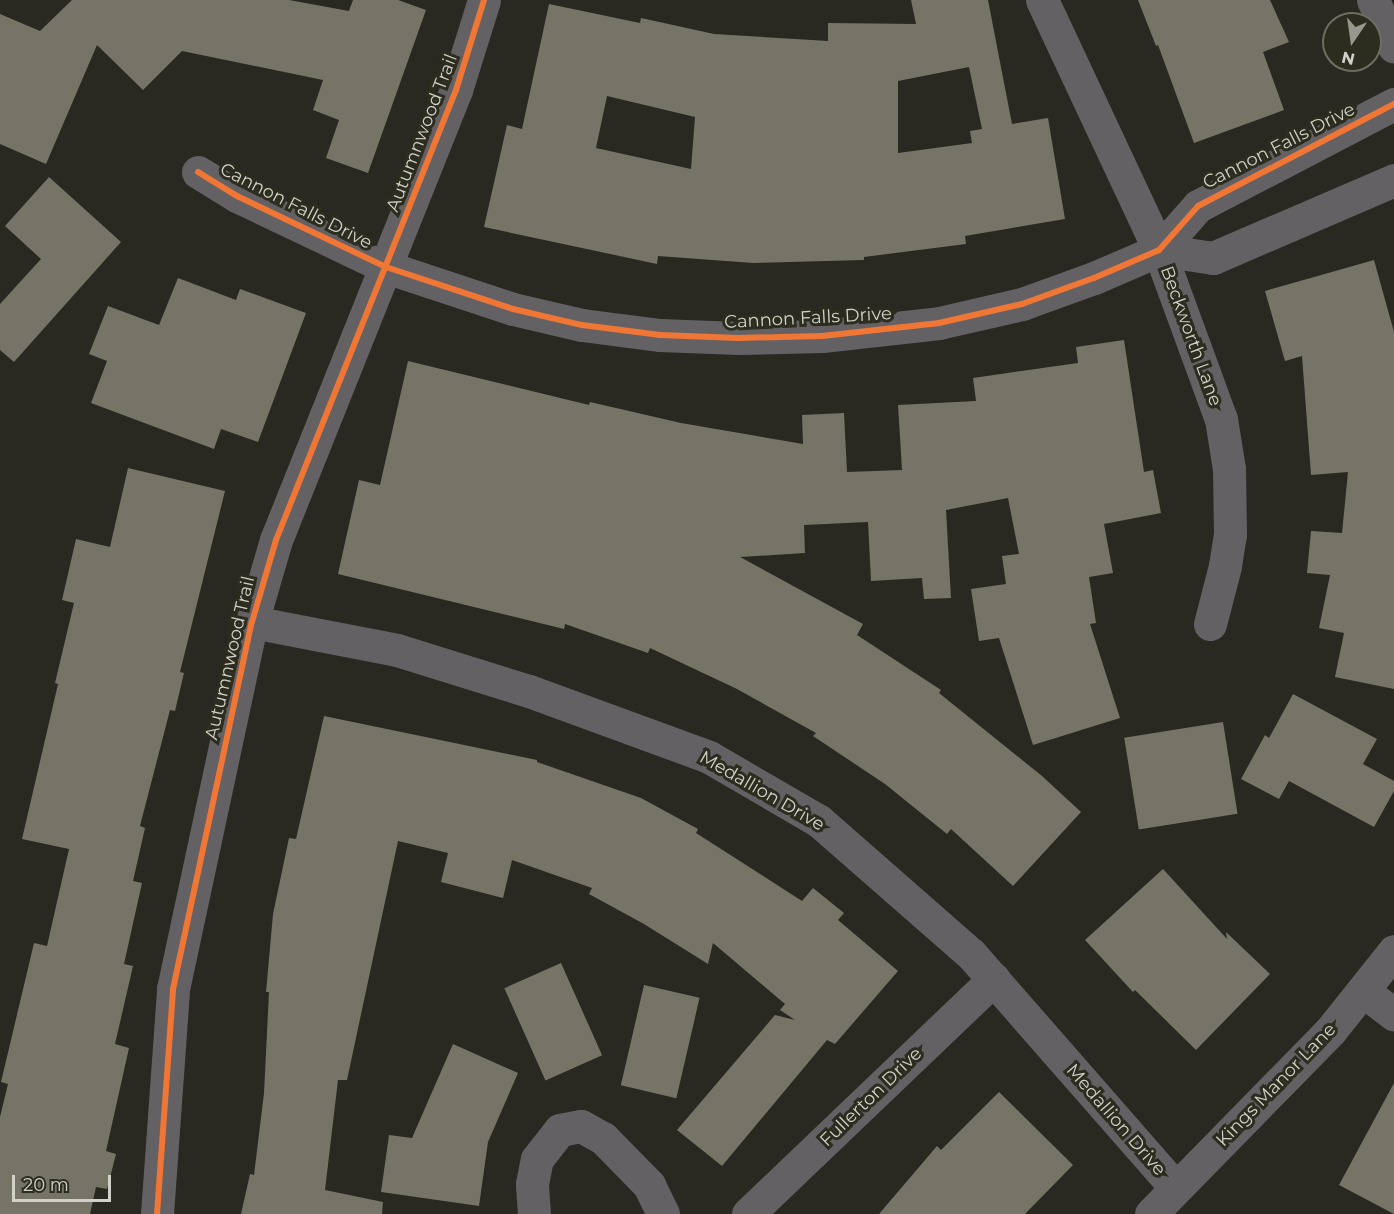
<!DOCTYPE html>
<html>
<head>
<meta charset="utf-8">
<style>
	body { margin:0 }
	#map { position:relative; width:1394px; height:1214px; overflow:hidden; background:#292922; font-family:Montserrat,sans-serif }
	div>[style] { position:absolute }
	.building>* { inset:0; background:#757467; transform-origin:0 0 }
	.minor>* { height:33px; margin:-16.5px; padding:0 16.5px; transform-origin:16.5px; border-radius:16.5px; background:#646165 }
	.cycleway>* { height:6px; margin:-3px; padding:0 3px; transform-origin:3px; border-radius:3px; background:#f07635 }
	span { translate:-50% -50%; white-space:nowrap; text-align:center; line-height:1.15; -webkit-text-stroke:6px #2c2c1f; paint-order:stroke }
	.street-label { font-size:18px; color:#d2d1c9 }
	.north { position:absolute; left:1322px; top:12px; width:60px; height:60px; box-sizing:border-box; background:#2c2c1f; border:2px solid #6e6e63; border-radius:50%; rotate:193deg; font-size:16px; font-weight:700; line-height:24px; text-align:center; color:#d2d1c9 }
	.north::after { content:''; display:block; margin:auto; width:21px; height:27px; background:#97968f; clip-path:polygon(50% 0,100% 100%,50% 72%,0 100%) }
	.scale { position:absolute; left:12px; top:1175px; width:99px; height:27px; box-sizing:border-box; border:3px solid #d2d1c9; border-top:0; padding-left:8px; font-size:18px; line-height:21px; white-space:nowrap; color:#d2d1c9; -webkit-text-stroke:4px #2c2c1f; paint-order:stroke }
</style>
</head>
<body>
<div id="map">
	<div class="building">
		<div style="clip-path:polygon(72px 0,289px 0,349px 11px,353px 0,398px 0,426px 10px,368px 173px,326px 158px,339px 120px,313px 110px,323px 80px,182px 51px,143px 90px,97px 45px,46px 164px,0 144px,0 14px,40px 31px)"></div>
		<div style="clip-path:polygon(evenodd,911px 0,988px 0,1012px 124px,1048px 118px,1065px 219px,965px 236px,966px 244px,864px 257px,864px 260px,753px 263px,658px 256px,657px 264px,484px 227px,507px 125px,522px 129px,549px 4px,640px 23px,641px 18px,714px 34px,828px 41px,828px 23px,916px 24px,911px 0,969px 67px,982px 129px,970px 131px,972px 143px,898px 153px,898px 81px,969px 67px,911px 0,607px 96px,695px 117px,691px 169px,596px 148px,607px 96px)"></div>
		<div style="clip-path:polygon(1138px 0,1270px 0,1289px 42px,1263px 52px,1284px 110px,1194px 143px,1158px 45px,1156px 46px)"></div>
		<div style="clip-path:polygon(49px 177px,121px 242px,14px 362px,0 350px,0 304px,41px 259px,5px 226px)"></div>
		<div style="clip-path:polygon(1374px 260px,1394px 332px,1394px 689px,1335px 677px,1344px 633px,1319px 628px,1330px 575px,1307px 573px,1311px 531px,1342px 533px,1348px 472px,1311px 475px,1302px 356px,1285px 361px,1265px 291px)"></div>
		<div style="clip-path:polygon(178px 278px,236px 300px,240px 289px,306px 313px,258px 442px,221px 429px,214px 449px,91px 403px,107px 361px,89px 354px,108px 306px,159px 325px)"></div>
		<div style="clip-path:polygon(1124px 340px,1144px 472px,1153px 470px,1161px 513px,1104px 524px,1113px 573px,1089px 577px,1096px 623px,1090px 624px,1120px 718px,1033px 745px,999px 638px,979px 641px,971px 589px,1006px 584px,1002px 556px,1019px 554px,1008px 498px,946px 510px,951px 598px,924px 599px,922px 578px,871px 581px,868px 522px,804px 525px,805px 553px,740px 557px,863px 624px,857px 635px,941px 690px,939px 693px,1042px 776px,1081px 812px,1013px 886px,951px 829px,947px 834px,885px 784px,813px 736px,816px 733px,737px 689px,650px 648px,648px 653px,565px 624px,564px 629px,338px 574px,359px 480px,380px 485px,408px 361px,589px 405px,590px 402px,681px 423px,803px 444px,802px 415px,844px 413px,847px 472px,902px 470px,898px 405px,976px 401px,973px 378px,1078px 363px,1076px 347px)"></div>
		<div style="clip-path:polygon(128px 468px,225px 491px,180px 672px,184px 673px,175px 711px,170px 710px,140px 826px,145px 828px,133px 881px,142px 883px,124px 964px,133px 966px,115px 1044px,129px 1048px,106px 1151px,116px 1154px,107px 1189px,96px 1187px,90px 1214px,0 1214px,0 1117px,8px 1084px,1px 1082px,34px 943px,47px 946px,69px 849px,22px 839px,58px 684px,55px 683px,74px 603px,62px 600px,76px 539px,110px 547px)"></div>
		<div style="clip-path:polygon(1293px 694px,1377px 739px,1363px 764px,1394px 781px,1394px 791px,1374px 827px,1289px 781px,1279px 799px,1241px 779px,1265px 735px,1269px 738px)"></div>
		<div style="clip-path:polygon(324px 716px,537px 760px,537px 762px,641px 798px,698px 829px,696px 833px,802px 901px,813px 888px,844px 913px,838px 920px,898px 971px,835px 1044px,827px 1040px,722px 1166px,677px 1130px,775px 1015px,795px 1020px,780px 1010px,785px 1004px,713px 943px,708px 964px,644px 924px,589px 894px,592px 888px,512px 860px,503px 898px,441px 882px,448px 853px,398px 841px,347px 1080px,338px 1080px,325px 1190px,383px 1202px,382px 1214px,241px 1214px,250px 1174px,254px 1175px,264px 1093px,269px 992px,266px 992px,273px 914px,289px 838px,296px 839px)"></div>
		<div style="left:1223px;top:722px;width:93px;height:100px;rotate:81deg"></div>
		<div style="clip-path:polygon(1163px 869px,1227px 939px,1226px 932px,1270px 974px,1196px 1050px,1135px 990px,1133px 992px,1085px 940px)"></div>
		<div style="left:561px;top:963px;width:101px;height:62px;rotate:66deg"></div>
		<div style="left:644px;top:985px;width:57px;height:103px;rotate:13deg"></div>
		<div style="clip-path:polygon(453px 1044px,518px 1073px,488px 1142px,479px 1206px,381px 1192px,389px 1135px,412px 1138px)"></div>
		<div style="clip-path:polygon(1394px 1083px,1394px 1214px,1339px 1185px)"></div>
		<div style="clip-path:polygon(999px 1092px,1073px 1165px,1025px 1214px,879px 1214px,937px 1146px,941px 1150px)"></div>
	</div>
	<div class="minor">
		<div style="left:1042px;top:0;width:276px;rotate:64.9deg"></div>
		<div style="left:1159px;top:250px;width:180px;rotate:69.9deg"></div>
		<div style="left:1221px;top:419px;width:51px;rotate:80.9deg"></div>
		<div style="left:1229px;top:469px;width:65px;rotate:89.1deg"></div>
		<div style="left:1230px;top:534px;width:32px;rotate:99deg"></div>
		<div style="left:1225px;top:566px;width:60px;rotate:104.5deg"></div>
		<div style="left:1373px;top:0;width:51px;rotate:65.9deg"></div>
		<div style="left:198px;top:172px;width:46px;rotate:31.6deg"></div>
		<div style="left:237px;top:196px;width:165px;rotate:25.5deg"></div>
		<div style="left:386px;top:267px;width:134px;rotate:18.3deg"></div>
		<div style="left:513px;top:309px;width:71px;rotate:13.1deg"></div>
		<div style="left:582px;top:325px;width:79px;rotate:7.3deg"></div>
		<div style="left:660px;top:335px;width:78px;rotate:2.2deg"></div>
		<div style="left:738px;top:338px;width:84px;rotate:-1.4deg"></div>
		<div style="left:822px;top:336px;width:118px;rotate:-6.3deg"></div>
		<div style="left:939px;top:323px;width:85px;rotate:-12.9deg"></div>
		<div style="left:1022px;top:304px;width:77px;rotate:-19.9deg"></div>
		<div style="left:1094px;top:278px;width:71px;rotate:-23.3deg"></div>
		<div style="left:1159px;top:250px;width:59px;rotate:-48.4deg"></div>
		<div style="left:1198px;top:206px;width:221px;rotate:-27.5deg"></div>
		<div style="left:1159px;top:250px;width:55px;rotate:8.4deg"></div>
		<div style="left:1213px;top:258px;width:197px;rotate:-23.3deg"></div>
		<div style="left:252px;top:622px;width:148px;rotate:10.9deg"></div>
		<div style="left:397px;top:650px;width:138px;rotate:17.3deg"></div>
		<div style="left:529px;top:691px;width:192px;rotate:20.1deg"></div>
		<div style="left:709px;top:757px;width:127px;rotate:30.2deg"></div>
		<div style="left:819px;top:821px;width:202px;rotate:41.2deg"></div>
		<div style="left:971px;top:954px;width:311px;rotate:48.8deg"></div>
		<div style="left:1363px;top:991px;width:39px;rotate:37deg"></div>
		<div style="left:157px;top:1214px;width:226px;rotate:-85.9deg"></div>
		<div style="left:173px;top:989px;width:375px;rotate:-77.9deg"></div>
		<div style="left:252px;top:622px;width:85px;rotate:-73.7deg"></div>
		<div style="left:276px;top:540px;width:485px;rotate:-68.2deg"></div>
		<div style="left:456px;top:90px;width:94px;rotate:-72.7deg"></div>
		<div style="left:534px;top:1214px;width:30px;rotate:-94deg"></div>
		<div style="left:532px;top:1184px;width:25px;rotate:-79deg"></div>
		<div style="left:537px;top:1159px;width:37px;rotate:-52deg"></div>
		<div style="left:560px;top:1130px;width:21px;rotate:-11deg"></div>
		<div style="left:581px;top:1126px;width:25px;rotate:29deg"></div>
		<div style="left:603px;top:1138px;width:66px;rotate:45.6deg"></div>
		<div style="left:649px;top:1185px;width:32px;rotate:64deg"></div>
		<div style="left:748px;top:1214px;width:340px;rotate:-43.7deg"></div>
		<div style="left:1151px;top:1214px;width:257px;rotate:-45.6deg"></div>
		<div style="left:1331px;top:1030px;width:101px;rotate:-51.4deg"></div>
	</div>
	<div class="cycleway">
		<div style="left:198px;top:172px;width:46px;rotate:31.6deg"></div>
		<div style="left:237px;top:196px;width:165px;rotate:25.5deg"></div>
		<div style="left:386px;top:267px;width:134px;rotate:18.3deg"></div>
		<div style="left:513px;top:309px;width:71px;rotate:13.1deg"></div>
		<div style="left:582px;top:325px;width:79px;rotate:7.3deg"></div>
		<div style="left:660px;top:335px;width:78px;rotate:2.2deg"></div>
		<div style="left:738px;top:338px;width:84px;rotate:-1.4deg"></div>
		<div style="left:822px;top:336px;width:118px;rotate:-6.3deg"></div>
		<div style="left:939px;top:323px;width:85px;rotate:-12.9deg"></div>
		<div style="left:1022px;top:304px;width:77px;rotate:-19.9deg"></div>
		<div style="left:1094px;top:278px;width:71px;rotate:-23.3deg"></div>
		<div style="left:1159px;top:250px;width:59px;rotate:-48.4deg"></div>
		<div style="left:1198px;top:206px;width:221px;rotate:-27.5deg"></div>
		<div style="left:157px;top:1214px;width:226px;rotate:-85.9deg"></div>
		<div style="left:173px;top:989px;width:375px;rotate:-77.9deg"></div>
		<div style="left:252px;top:622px;width:85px;rotate:-73.7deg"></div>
		<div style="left:276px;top:540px;width:485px;rotate:-68.2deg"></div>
		<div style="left:456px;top:90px;width:94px;rotate:-72.7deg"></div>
	</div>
	<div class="street-label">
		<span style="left:422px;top:133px;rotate:-69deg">Autumnwood Trail</span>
		<span style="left:1279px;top:146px;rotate:-27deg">Cannon Falls Drive</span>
		<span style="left:296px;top:206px;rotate:27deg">Cannon Falls Drive</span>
		<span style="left:808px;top:318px;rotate:-3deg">Cannon Falls Drive</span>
		<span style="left:1191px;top:336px;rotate:70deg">Beckworth Lane</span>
		<span style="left:230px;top:658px;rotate:-77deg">Autumnwood Trail</span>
		<span style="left:762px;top:791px;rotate:30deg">Medallion Drive</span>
		<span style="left:1276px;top:1085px;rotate:-46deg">Kings Manor Lane</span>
		<span style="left:871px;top:1097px;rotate:-44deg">Fullerton Drive</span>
		<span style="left:1116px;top:1120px;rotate:49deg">Medallion Drive</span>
	</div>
	<div class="north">N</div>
	<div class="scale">20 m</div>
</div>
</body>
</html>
